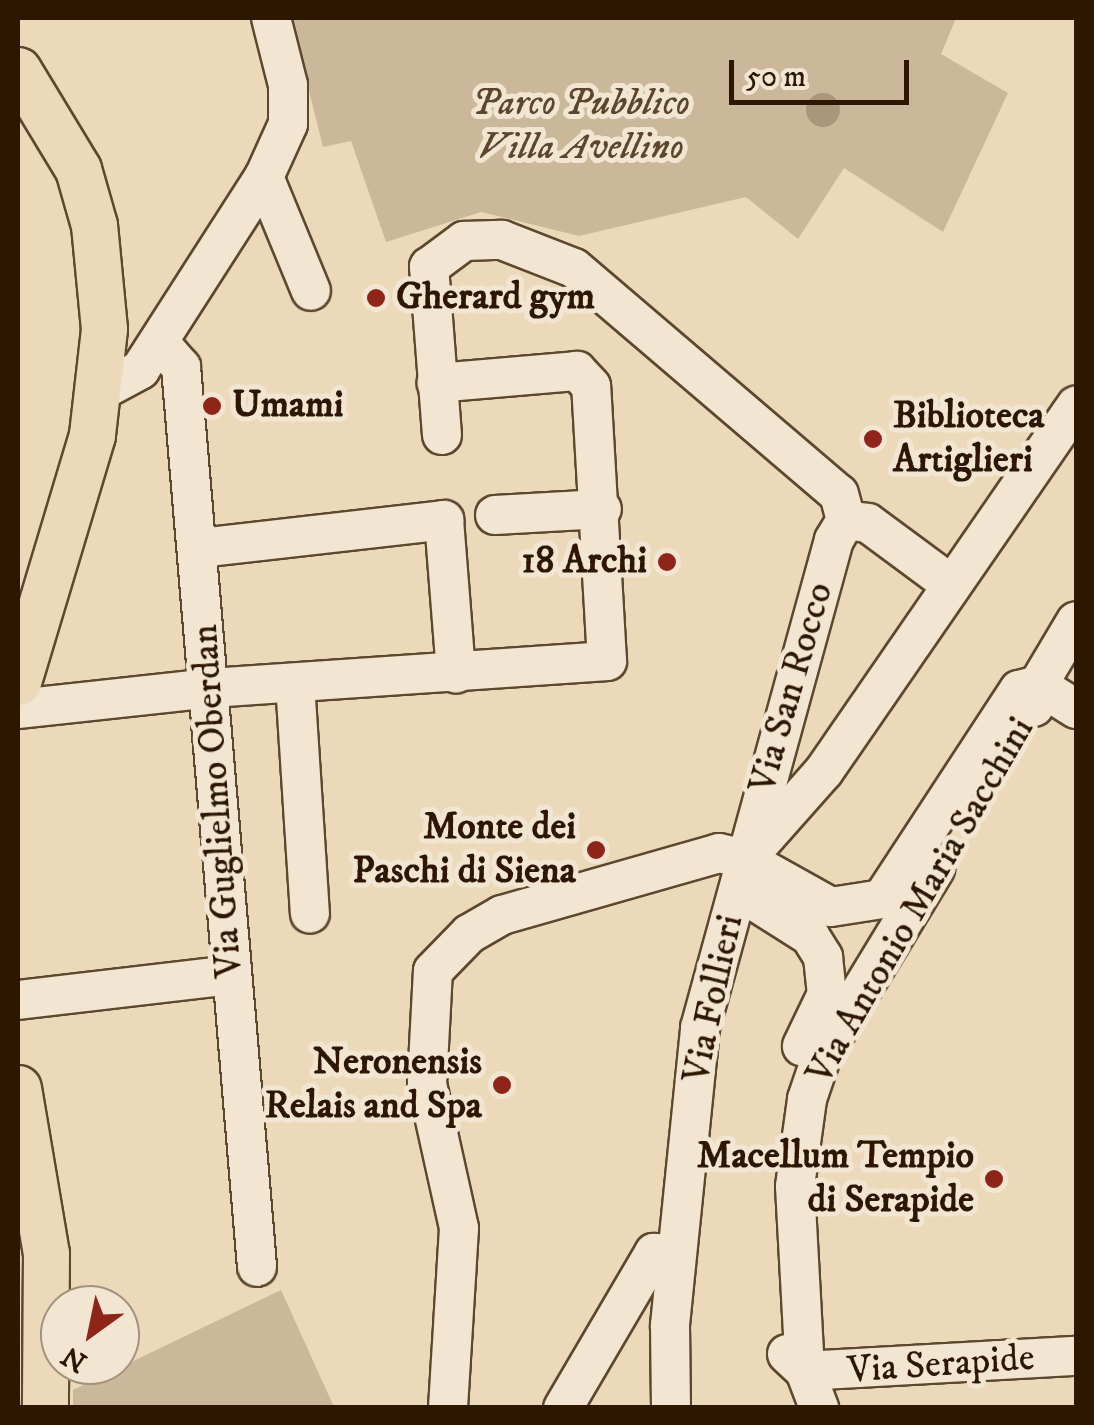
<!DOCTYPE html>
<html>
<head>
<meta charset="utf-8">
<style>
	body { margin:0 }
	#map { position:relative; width:1094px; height:1425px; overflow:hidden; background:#ebd9ba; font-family:"IM FELL DW Pica",serif }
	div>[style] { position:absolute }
	.green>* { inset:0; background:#cbb89a }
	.water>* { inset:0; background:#aa977b }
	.round { border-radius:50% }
	.roads { filter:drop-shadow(2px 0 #5c482e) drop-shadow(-2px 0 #5c482e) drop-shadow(0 2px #5c482e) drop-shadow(0 -2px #5c482e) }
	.minor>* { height:38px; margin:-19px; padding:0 19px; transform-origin:19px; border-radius:19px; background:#f2e6d2 }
	.major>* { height:45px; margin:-22.5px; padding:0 22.5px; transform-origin:22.5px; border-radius:22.5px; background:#ebd9ba }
	.dots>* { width:28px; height:28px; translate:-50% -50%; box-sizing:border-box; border:5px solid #f2e6d2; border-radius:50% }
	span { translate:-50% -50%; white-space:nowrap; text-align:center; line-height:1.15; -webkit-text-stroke:10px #f2e6d2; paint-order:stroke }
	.park-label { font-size:38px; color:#5c472e; font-style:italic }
	.poi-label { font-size:38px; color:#2d1700; font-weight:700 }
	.left { translate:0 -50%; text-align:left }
	.right { translate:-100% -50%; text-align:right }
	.street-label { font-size:38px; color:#2d1700 }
	.frame { position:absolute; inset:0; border:20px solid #2d1700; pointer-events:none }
	.north { position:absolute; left:40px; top:1285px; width:100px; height:100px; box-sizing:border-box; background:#f2e6d2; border:2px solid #a3937e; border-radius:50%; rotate:213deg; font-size:28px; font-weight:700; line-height:40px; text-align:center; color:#2d1700 }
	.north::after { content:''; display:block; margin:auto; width:35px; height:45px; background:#8f2418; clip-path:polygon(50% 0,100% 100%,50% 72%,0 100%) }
	.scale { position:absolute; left:729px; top:60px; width:180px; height:45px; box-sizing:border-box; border:5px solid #2d1700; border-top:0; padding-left:12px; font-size:30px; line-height:35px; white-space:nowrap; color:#2d1700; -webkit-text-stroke:8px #f2e6d2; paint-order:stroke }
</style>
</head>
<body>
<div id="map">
	<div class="green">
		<div style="clip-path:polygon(291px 18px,956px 18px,941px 54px,1008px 93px,943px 232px,844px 168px,798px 239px,746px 197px,579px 236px,481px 212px,386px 242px,351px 141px,323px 147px)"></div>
		<div style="clip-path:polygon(281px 1290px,334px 1407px,73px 1407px,73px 1390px)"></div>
	</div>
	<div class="water">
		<div class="round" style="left:806px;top:93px;width:34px;height:34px"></div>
	</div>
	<div class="roads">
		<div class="minor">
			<div style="left:264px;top:177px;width:123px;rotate:67.6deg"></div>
			<div style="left:160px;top:343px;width:32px;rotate:49deg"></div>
			<div style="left:181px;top:367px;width:903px;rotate:85.17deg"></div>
			<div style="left:99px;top:392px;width:47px;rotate:-28.2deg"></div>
			<div style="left:140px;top:370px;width:229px;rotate:-57.3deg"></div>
			<div style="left:264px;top:177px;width:58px;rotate:-65.6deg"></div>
			<div style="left:288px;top:124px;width:39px;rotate:-90deg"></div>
			<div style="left:288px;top:85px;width:69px;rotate:-104.2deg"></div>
			<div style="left:442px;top:435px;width:169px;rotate:-94.4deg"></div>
			<div style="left:429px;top:267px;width:44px;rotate:-36.6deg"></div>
			<div style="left:464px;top:241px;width:38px;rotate:-2deg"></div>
			<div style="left:502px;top:240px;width:77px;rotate:21.3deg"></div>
			<div style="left:574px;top:268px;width:348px;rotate:40.5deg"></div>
			<div style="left:839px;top:494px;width:27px;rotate:75deg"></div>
			<div style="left:495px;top:515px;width:107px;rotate:-3.2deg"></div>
			<div style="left:846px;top:520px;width:22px;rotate:8deg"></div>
			<div style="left:868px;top:523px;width:101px;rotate:36.5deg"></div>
			<div style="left:200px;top:548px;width:246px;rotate:-6.5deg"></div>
			<div style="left:444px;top:520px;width:154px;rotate:85.5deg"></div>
			<div style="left:295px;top:683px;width:231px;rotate:86.3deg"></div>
			<div style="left:1038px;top:685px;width:45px;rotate:32.3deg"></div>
			<div style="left:1034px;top:707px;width:22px;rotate:-80deg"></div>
			<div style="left:1038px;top:685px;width:74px;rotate:-59.3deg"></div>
			<div style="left:18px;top:709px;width:194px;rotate:-6.2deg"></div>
			<div style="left:211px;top:688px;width:397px;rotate:-3.9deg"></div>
			<div style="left:607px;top:661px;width:275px;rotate:-93.3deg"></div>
			<div style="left:591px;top:386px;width:21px;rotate:-133deg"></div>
			<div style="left:577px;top:371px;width:141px;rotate:175.1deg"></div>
			<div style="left:747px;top:858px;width:116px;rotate:-48.5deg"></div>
			<div style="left:824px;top:771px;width:444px;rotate:-55.4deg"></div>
			<div style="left:745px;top:859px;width:44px;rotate:75.7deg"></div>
			<div style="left:756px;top:902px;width:64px;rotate:32.2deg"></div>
			<div style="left:810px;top:936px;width:25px;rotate:58deg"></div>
			<div style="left:823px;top:957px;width:37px;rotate:84deg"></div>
			<div style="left:827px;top:994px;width:58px;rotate:115.7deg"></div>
			<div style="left:18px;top:1000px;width:214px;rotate:-6.7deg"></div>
			<div style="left:787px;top:1354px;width:25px;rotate:43deg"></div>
			<div style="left:805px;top:1371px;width:40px;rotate:69deg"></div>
			<div style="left:805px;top:1371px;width:185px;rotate:-93.1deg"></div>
			<div style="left:795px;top:1186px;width:88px;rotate:-82.1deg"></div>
			<div style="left:807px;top:1099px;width:46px;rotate:-71.2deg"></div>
			<div style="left:822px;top:1055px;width:218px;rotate:-58.7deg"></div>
			<div style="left:805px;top:1371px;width:271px;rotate:-3.2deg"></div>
			<div style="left:448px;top:1408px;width:180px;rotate:-86.5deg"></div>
			<div style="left:459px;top:1228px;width:148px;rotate:-102.5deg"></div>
			<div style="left:427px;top:1084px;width:113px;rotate:-87deg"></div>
			<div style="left:433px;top:971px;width:52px;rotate:-45.8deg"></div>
			<div style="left:469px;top:934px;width:38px;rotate:-30deg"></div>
			<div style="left:502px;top:915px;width:226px;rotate:-15.9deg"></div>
			<div style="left:719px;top:853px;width:27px;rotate:13deg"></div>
			<div style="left:745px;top:859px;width:98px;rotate:29.2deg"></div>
			<div style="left:831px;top:907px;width:52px;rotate:-8.9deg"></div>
			<div style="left:882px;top:899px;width:250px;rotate:-56.8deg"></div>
			<div style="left:1019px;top:690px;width:20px;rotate:-15deg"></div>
			<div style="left:563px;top:1408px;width:180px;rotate:-59.6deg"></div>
			<div style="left:654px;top:1253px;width:22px;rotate:3deg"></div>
			<div style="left:671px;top:1408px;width:83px;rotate:-90.7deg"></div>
			<div style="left:670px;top:1325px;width:299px;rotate:-84.2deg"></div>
			<div style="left:700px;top:1028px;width:506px;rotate:-74.65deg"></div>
			<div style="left:834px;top:540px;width:23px;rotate:-59deg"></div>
		</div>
		<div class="major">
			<div style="left:18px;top:70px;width:116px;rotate:58.8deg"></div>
			<div style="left:78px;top:169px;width:58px;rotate:74.1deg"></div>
			<div style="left:94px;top:225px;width:104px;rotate:84.5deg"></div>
			<div style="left:104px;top:329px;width:107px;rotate:96.5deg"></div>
			<div style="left:92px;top:435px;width:258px;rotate:106.7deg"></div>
			<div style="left:18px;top:1088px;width:167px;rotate:80.4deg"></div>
			<div style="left:46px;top:1253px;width:155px;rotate:90.4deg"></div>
		</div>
	</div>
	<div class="dots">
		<div style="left:376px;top:298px;background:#8f2418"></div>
		<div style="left:212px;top:406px;background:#8f2418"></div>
		<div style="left:873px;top:439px;background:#8f2418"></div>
		<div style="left:667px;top:562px;background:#8f2418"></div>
		<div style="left:596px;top:850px;background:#8f2418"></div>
		<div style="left:502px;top:1085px;background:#8f2418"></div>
		<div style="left:994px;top:1179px;background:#8f2418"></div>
	</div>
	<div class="park-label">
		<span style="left:581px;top:126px">Parco Pubblico<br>Villa Avellino</span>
	</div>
	<div class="poi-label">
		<span class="left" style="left:396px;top:298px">Gherard gym</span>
		<span class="left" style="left:232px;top:406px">Umami</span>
		<span class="left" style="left:893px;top:439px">Biblioteca<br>Artiglieri</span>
		<span class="right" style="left:647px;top:562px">18 Archi</span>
		<span class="right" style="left:576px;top:850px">Monte dei<br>Paschi di Siena</span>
		<span class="right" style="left:482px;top:1085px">Neronensis<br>Relais and Spa</span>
		<span class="right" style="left:974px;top:1179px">Macellum Tempio<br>di Serapide</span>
	</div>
	<div class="street-label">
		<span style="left:792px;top:688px;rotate:-74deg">Via San Rocco</span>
		<span style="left:218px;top:801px;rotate:-94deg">Via Guglielmo Oberdan</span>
		<span style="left:921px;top:901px;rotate:-60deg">Via Antonio Maria Sacchini</span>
		<span style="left:714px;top:999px;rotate:-78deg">Via Follieri</span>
		<span style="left:941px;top:1365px;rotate:-4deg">Via Serapide</span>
	</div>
	<div class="frame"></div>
	<div class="north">N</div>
	<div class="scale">50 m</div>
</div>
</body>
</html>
